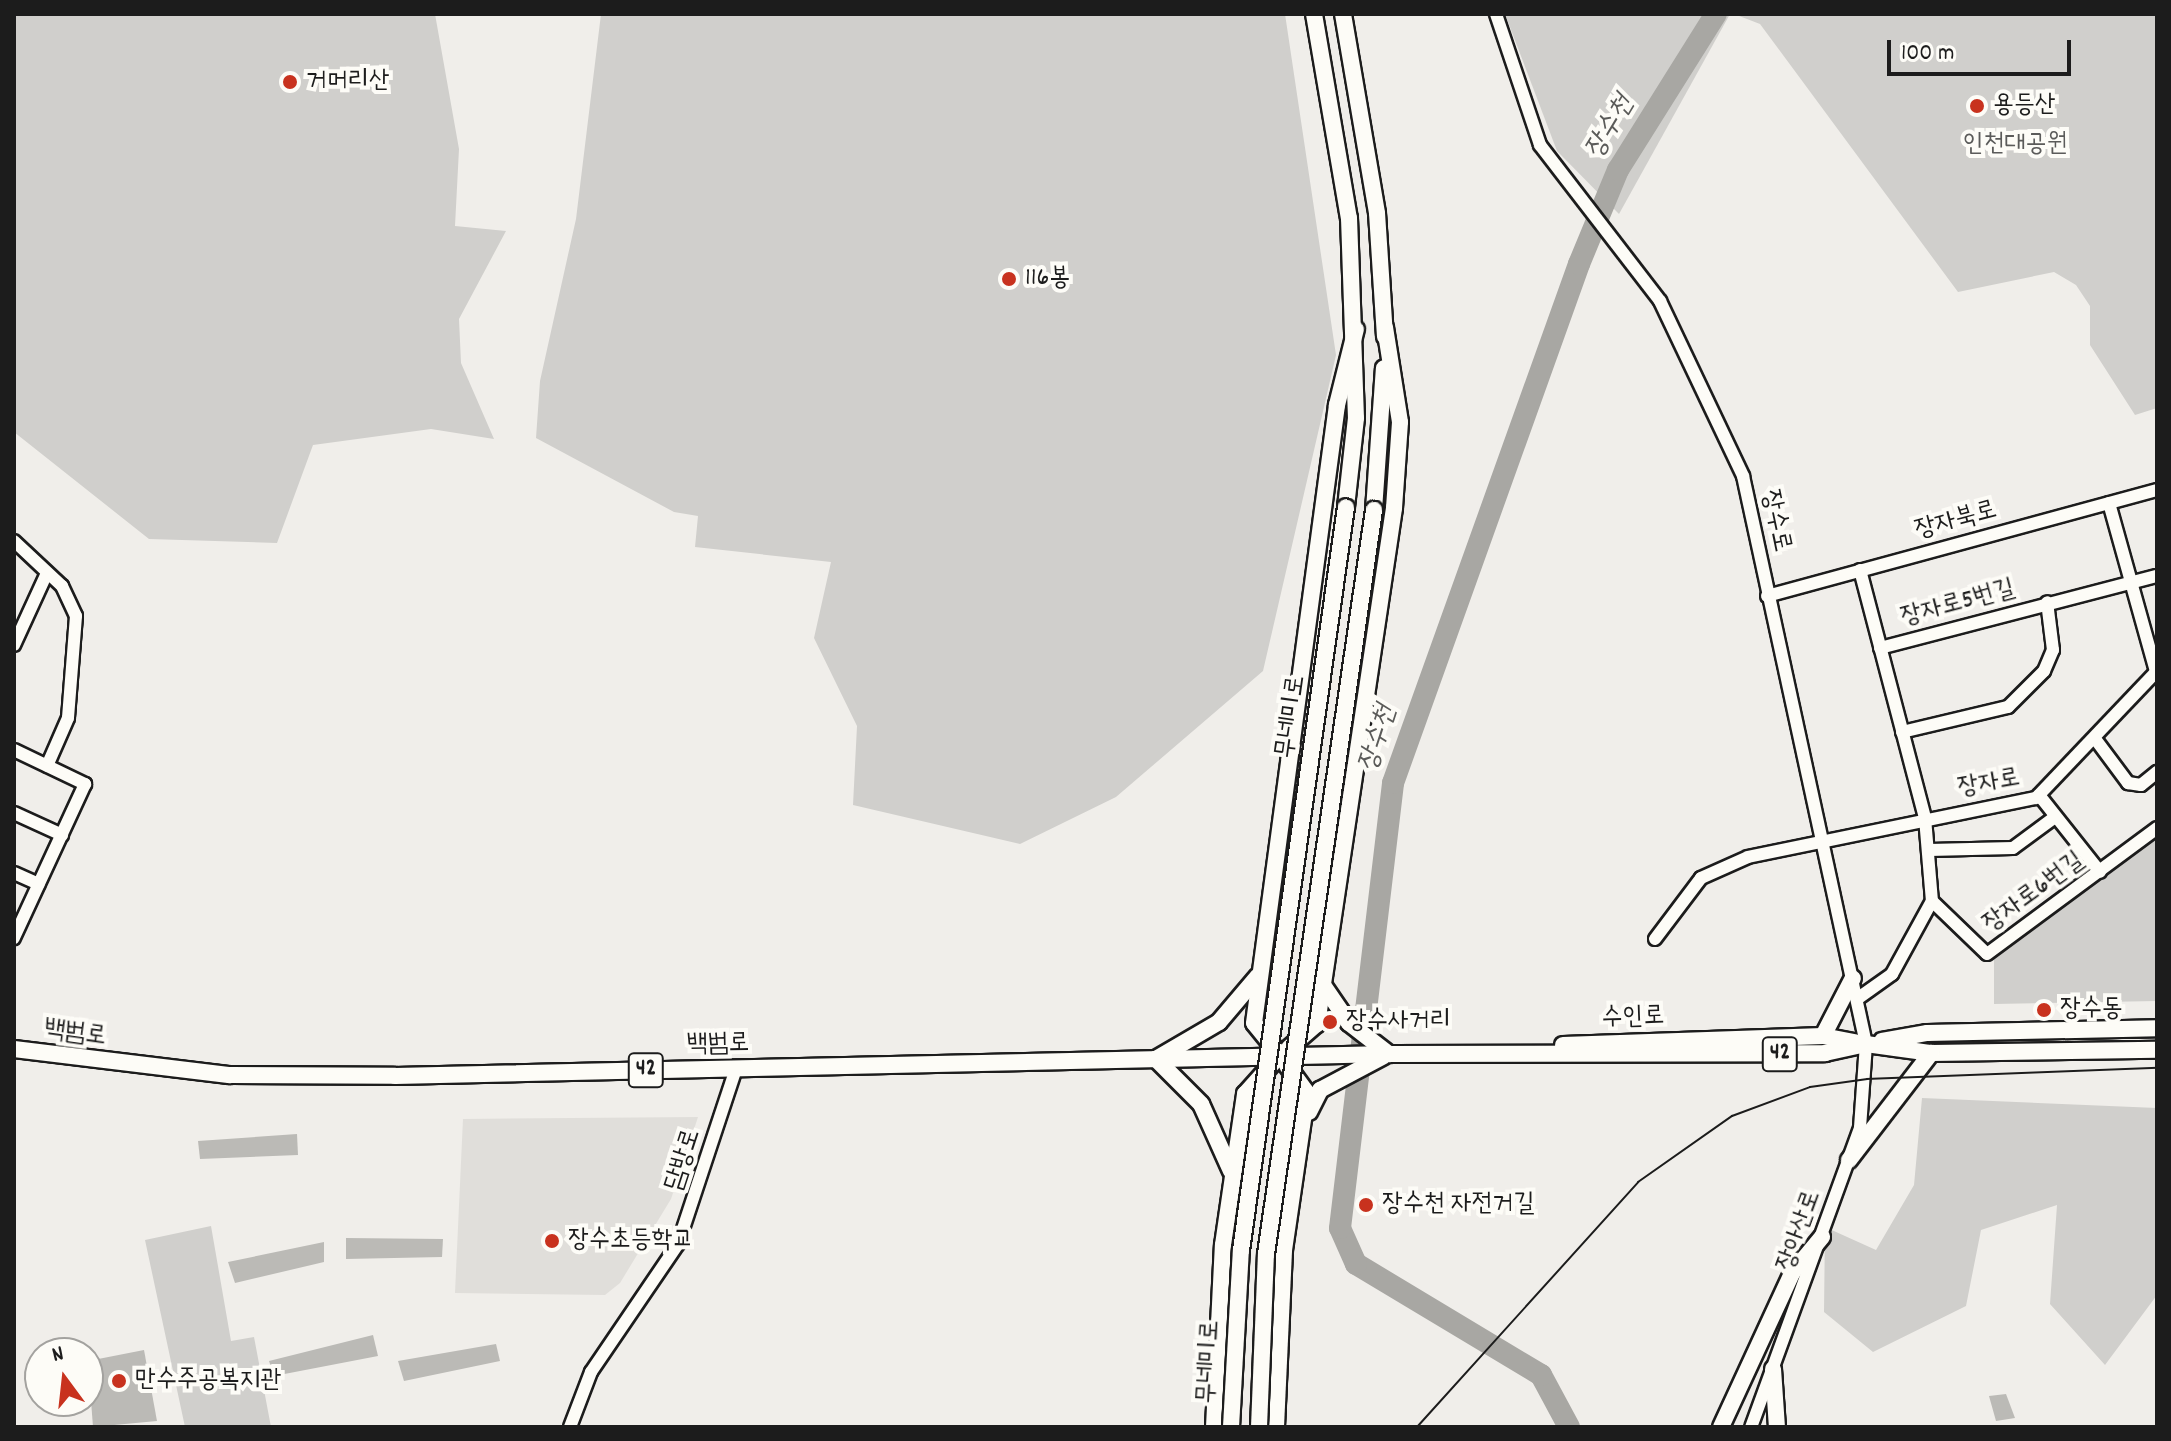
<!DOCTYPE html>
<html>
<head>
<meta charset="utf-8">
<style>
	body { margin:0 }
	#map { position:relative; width:2171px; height:1441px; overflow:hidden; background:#f0eeea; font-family:Dekko,"Poor Story",sans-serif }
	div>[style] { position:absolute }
	.built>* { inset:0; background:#e0deda }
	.green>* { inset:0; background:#d0cfcc }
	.river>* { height:22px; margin:-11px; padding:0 11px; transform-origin:11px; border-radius:11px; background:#a8a7a3 }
	.building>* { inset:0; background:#bbbab6 }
	.roads { filter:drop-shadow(2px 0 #1c1c1c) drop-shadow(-2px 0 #1c1c1c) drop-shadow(0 2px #1c1c1c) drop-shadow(0 -2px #1c1c1c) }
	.minor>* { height:12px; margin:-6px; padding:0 6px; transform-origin:6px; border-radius:6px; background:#fdfcf7 }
	.major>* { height:16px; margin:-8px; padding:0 8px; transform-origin:8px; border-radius:8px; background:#fdfcf7 }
	.tram>* { height:2px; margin:-1px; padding:0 1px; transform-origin:1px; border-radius:1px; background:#1c1c1c }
	.bridges { filter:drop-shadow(2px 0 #1c1c1c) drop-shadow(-2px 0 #1c1c1c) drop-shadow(0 2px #1c1c1c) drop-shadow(0 -2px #1c1c1c) }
	.major-bridge>* { height:16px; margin:-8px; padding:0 8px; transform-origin:8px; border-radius:8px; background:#fdfcf7 }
	.dots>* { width:22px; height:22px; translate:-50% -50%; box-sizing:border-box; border:4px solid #fdfcf7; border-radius:50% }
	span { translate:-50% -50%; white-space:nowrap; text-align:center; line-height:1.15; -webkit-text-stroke:8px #fdfcf7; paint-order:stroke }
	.shield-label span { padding:2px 6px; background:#fdfcf7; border:2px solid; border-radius:6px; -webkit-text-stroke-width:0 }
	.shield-label { font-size:24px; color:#1c1c1c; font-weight:700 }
	.poi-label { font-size:26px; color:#1c1c1c }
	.left { translate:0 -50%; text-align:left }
	.park-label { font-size:26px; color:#5b5b5a }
	.street-label { font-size:26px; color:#1c1c1c }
	.water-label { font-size:28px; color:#5b5b59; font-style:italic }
	.frame { position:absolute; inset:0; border:16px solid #1c1c1c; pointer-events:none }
	.north { position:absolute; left:24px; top:1337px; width:80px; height:80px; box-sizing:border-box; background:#fdfcf7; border:2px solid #a3a29f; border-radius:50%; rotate:345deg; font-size:22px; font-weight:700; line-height:32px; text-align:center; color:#1c1c1c }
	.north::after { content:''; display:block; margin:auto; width:28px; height:36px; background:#c8321e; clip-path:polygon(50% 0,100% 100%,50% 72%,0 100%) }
	.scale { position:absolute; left:1887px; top:40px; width:184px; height:36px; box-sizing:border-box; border:4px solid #1c1c1c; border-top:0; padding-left:10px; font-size:24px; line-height:28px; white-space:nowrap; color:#1c1c1c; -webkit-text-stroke:6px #fdfcf7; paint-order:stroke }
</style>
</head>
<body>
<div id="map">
	<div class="built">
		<div style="clip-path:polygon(698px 1117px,671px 1199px,620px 1283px,605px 1295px,455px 1293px,463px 1119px)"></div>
	</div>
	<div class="green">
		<div style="clip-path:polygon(14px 14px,435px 14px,459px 149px,455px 226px,506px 231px,459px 319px,461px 363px,494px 439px,431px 429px,313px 445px,277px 543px,149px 539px,14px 432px)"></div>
		<div style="clip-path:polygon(601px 14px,1285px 14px,1336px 355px,1263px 671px,1116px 797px,1020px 844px,853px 805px,857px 726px,814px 638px,831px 562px,695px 547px,698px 516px,674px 512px,536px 438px,540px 381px,576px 219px)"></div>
		<div style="clip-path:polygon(1505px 14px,1730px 14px,1619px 214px,1557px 151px)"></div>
		<div style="clip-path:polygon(1734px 14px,2157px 14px,2157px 408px,2135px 415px,2090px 345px,2090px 306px,2076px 285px,2054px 272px,1958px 292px,1760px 24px)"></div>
		<div style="clip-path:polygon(2157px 834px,2157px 1001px,1994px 1004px,1994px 959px)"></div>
		<div style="clip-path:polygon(1922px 1098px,2157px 1108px,2157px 1295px,2105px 1365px,2050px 1304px,2057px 1205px,1981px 1230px,1966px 1306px,1873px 1352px,1824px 1312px,1825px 1227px,1876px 1250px,1914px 1185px)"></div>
		<div style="clip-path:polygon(211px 1226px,231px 1341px,254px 1337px,271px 1427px,185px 1427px,145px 1240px)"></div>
	</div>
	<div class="river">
		<div style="left:1569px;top:1427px;width:59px;rotate:-118.3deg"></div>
		<div style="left:1541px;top:1375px;width:216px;rotate:-149deg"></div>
		<div style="left:1356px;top:1264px;width:39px;rotate:-114deg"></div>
		<div style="left:1340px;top:1228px;width:448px;rotate:-83.2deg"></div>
		<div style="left:1393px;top:783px;width:551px;rotate:-70.28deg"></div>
		<div style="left:1579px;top:264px;width:102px;rotate:-67.5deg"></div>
		<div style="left:1618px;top:170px;width:184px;rotate:-57.9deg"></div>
	</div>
	<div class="building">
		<div style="clip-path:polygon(297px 1134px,298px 1155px,200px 1159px,198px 1141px)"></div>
		<div style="clip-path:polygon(346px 1238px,443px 1239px,442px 1257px,346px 1259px)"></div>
		<div style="clip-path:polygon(324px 1242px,324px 1262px,235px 1283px,228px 1262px)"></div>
		<div style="clip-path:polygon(373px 1335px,378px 1356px,274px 1376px,269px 1361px)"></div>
		<div style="clip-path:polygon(496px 1344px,500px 1361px,404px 1381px,398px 1361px)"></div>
		<div style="clip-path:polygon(144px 1350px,157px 1421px,93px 1427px,88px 1361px)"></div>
		<div style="clip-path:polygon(2006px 1394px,2015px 1418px,1996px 1421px,1989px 1396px)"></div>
	</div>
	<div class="roads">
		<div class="minor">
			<div style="left:1496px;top:14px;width:138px;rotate:71.4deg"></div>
			<div style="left:1540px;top:145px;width:197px;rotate:52.4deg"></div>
			<div style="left:1660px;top:301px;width:194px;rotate:64.6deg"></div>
			<div style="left:1743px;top:476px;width:581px;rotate:77.78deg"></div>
			<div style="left:1866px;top:1044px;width:84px;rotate:94.1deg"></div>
			<div style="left:1860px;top:1128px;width:318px;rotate:110deg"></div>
			<div style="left:2109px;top:503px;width:174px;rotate:74.4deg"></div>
			<div style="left:14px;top:541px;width:66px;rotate:43.2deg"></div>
			<div style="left:62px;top:586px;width:33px;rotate:65deg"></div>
			<div style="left:76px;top:616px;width:102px;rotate:94.5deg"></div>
			<div style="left:68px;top:718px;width:52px;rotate:113.6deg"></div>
			<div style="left:1860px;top:570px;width:256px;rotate:75.3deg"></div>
			<div style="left:1925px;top:818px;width:83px;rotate:85.2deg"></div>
			<div style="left:1932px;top:901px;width:76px;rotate:43.9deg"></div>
			<div style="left:1987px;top:954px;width:212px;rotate:-36.5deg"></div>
			<div style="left:1767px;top:596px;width:404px;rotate:-15.2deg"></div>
			<div style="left:14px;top:645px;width:79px;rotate:-65.4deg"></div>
			<div style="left:1880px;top:648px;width:286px;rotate:-14.6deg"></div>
			<div style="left:1902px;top:732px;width:109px;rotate:-13.3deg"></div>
			<div style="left:2008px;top:707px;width:51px;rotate:-45deg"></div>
			<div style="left:2044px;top:671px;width:23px;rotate:-67deg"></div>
			<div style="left:2053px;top:650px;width:48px;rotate:-97.1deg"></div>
			<div style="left:2096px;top:740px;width:54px;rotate:53.3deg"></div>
			<div style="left:2128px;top:783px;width:13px;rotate:9deg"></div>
			<div style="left:2141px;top:785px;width:21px;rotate:-39deg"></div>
			<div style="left:14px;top:750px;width:79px;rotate:25.6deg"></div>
			<div style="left:85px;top:784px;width:170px;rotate:114.8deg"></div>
			<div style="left:2039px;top:795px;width:98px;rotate:51.6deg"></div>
			<div style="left:14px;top:813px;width:53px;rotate:24.6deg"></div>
			<div style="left:1929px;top:850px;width:84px;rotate:-1.4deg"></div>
			<div style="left:2013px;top:848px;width:52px;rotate:-36.4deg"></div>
			<div style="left:14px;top:873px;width:27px;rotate:24deg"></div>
			<div style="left:1655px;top:939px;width:76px;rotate:-53deg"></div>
			<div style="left:1701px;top:878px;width:51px;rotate:-24.1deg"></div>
			<div style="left:1748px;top:857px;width:294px;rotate:-11.6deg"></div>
			<div style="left:2036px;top:798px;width:175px;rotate:-46.4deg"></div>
			<div style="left:1857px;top:999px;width:43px;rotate:-35.5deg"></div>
			<div style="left:1892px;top:974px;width:83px;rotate:-61.3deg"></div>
			<div style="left:570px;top:1427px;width:59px;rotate:-69.1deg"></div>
			<div style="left:591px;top:1372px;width:155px;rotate:-55.8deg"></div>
			<div style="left:678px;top:1244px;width:184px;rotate:-71.7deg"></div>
		</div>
		<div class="major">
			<div style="left:1314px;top:14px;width:207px;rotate:80.3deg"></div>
			<div style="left:1349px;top:218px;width:200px;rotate:88deg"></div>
			<div style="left:1356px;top:418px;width:90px;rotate:96.4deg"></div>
			<div style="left:1343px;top:14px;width:202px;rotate:80.3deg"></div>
			<div style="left:1377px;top:213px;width:124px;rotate:86.3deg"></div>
			<div style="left:1374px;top:510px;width:142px;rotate:-86deg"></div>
			<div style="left:1323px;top:985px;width:46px;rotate:55.6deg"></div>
			<div style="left:1349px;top:1023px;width:51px;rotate:37.8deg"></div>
			<div style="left:1823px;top:1036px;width:65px;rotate:-62.7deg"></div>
			<div style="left:1882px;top:1041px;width:46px;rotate:-10.1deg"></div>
			<div style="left:1927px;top:1033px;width:230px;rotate:-1.2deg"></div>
			<div style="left:1563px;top:1045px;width:260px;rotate:-2deg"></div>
			<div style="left:1823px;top:1036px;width:33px;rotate:11deg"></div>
			<div style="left:1289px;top:1048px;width:37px;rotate:-41deg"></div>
			<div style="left:1317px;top:1024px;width:522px;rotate:-81.51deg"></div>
			<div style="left:1394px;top:508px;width:86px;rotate:-86deg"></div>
			<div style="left:1400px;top:422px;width:96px;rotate:-99deg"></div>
			<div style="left:14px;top:1049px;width:218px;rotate:6.9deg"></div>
			<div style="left:230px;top:1075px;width:165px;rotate:0.3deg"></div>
			<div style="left:395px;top:1076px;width:994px;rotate:-1.27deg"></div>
			<div style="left:1389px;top:1054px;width:436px;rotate:-0.1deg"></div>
			<div style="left:1825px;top:1053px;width:42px;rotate:-12.4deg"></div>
			<div style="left:1866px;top:1044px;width:66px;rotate:7.9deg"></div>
			<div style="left:1931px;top:1053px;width:226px;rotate:-0.8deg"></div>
			<div style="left:1309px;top:1112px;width:25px;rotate:-63deg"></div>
			<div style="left:1320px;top:1090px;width:72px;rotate:-28deg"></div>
			<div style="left:1849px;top:1160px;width:135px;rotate:-52.5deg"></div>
			<div style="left:1231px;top:1171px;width:73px;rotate:-114.1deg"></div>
			<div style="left:1201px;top:1104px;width:64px;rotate:-135deg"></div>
			<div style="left:1156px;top:1059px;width:73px;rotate:-30.4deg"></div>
			<div style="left:1219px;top:1022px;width:60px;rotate:-49.7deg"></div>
			<div style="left:1773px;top:1369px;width:58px;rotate:86.1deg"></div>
			<div style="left:1214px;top:1427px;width:182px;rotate:-87.2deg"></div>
			<div style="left:1223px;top:1245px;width:153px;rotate:-81.7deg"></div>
			<div style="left:1245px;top:1094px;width:52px;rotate:-48.1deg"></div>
			<div style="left:1280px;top:1055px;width:41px;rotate:-129.1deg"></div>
			<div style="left:1254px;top:1023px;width:624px;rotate:-82.35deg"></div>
			<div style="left:1337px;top:405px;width:78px;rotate:-76deg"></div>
			<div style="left:1276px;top:1427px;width:177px;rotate:-87.4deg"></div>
			<div style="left:1284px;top:1250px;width:159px;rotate:-81.7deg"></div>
			<div style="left:1307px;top:1093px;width:34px;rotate:-126deg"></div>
			<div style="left:1721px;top:1427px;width:170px;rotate:-65.2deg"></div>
			<div style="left:1792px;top:1273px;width:47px;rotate:-50.2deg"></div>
		</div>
	</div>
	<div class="tram">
		<div style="left:1417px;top:1427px;width:330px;rotate:-47.9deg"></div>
		<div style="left:1638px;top:1182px;width:115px;rotate:-35.1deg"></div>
		<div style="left:1732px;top:1116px;width:83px;rotate:-20.4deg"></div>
		<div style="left:1810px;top:1087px;width:58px;rotate:-8deg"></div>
		<div style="left:1867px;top:1079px;width:290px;rotate:-2.2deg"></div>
	</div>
	<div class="bridges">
		<div class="major-bridge">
			<div style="left:1231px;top:1427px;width:177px;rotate:-86.8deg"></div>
			<div style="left:1241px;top:1250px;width:750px;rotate:-81.96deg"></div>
			<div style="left:1259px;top:1427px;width:173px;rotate:-87.7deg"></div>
			<div style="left:1266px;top:1254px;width:752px;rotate:-81.74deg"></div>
		</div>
	</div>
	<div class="dots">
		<div style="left:290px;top:82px;background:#c8321e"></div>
		<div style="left:1977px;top:106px;background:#c8321e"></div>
		<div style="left:1009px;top:279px;background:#c8321e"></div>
		<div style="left:2044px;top:1010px;background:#c8321e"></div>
		<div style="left:1330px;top:1022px;background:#c8321e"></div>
		<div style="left:1366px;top:1205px;background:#c8321e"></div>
		<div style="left:552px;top:1241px;background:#c8321e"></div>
		<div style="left:119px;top:1381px;background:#c8321e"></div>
	</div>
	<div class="shield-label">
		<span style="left:1780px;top:1054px">42</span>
		<span style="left:646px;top:1070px">42</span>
	</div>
	<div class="poi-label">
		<span class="left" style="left:306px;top:82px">거머리산</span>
		<span class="left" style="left:1993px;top:106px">용등산</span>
		<span class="left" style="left:1025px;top:279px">116봉</span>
		<span class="left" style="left:2060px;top:1010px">장수동</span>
		<span class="left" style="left:1346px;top:1022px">장수사거리</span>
		<span class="left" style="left:1382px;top:1205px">장수천 자전거길</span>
		<span class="left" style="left:568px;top:1241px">장수초등학교</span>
		<span class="left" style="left:135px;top:1381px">만수주공복지관</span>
	</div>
	<div class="park-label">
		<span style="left:2015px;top:145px">인천대공원</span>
	</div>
	<div class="street-label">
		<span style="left:1775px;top:521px;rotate:78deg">장수로</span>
		<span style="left:1956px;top:521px;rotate:-15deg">장자북로</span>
		<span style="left:1958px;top:604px;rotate:-15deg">장자로5번길</span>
		<span style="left:1292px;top:717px;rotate:-82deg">무네미로</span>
		<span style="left:1989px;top:784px;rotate:-10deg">장자로</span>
		<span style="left:2034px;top:893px;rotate:-36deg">장자로6번길</span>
		<span style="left:1633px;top:1018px;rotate:-2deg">수인로</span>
		<span style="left:75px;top:1034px;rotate:8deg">백범로</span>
		<span style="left:718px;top:1045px;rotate:-1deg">백범로</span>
		<span style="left:684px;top:1160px;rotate:-72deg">담방로</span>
		<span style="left:1800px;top:1231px;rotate:-70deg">장아산로</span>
		<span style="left:1210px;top:1362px;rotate:-87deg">무네미로</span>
	</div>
	<div class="water-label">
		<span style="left:1611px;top:128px;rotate:-59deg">장수천</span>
		<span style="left:1379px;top:739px;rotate:-72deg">장수천</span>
	</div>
	<div class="frame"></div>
	<div class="north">N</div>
	<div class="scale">100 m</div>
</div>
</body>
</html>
